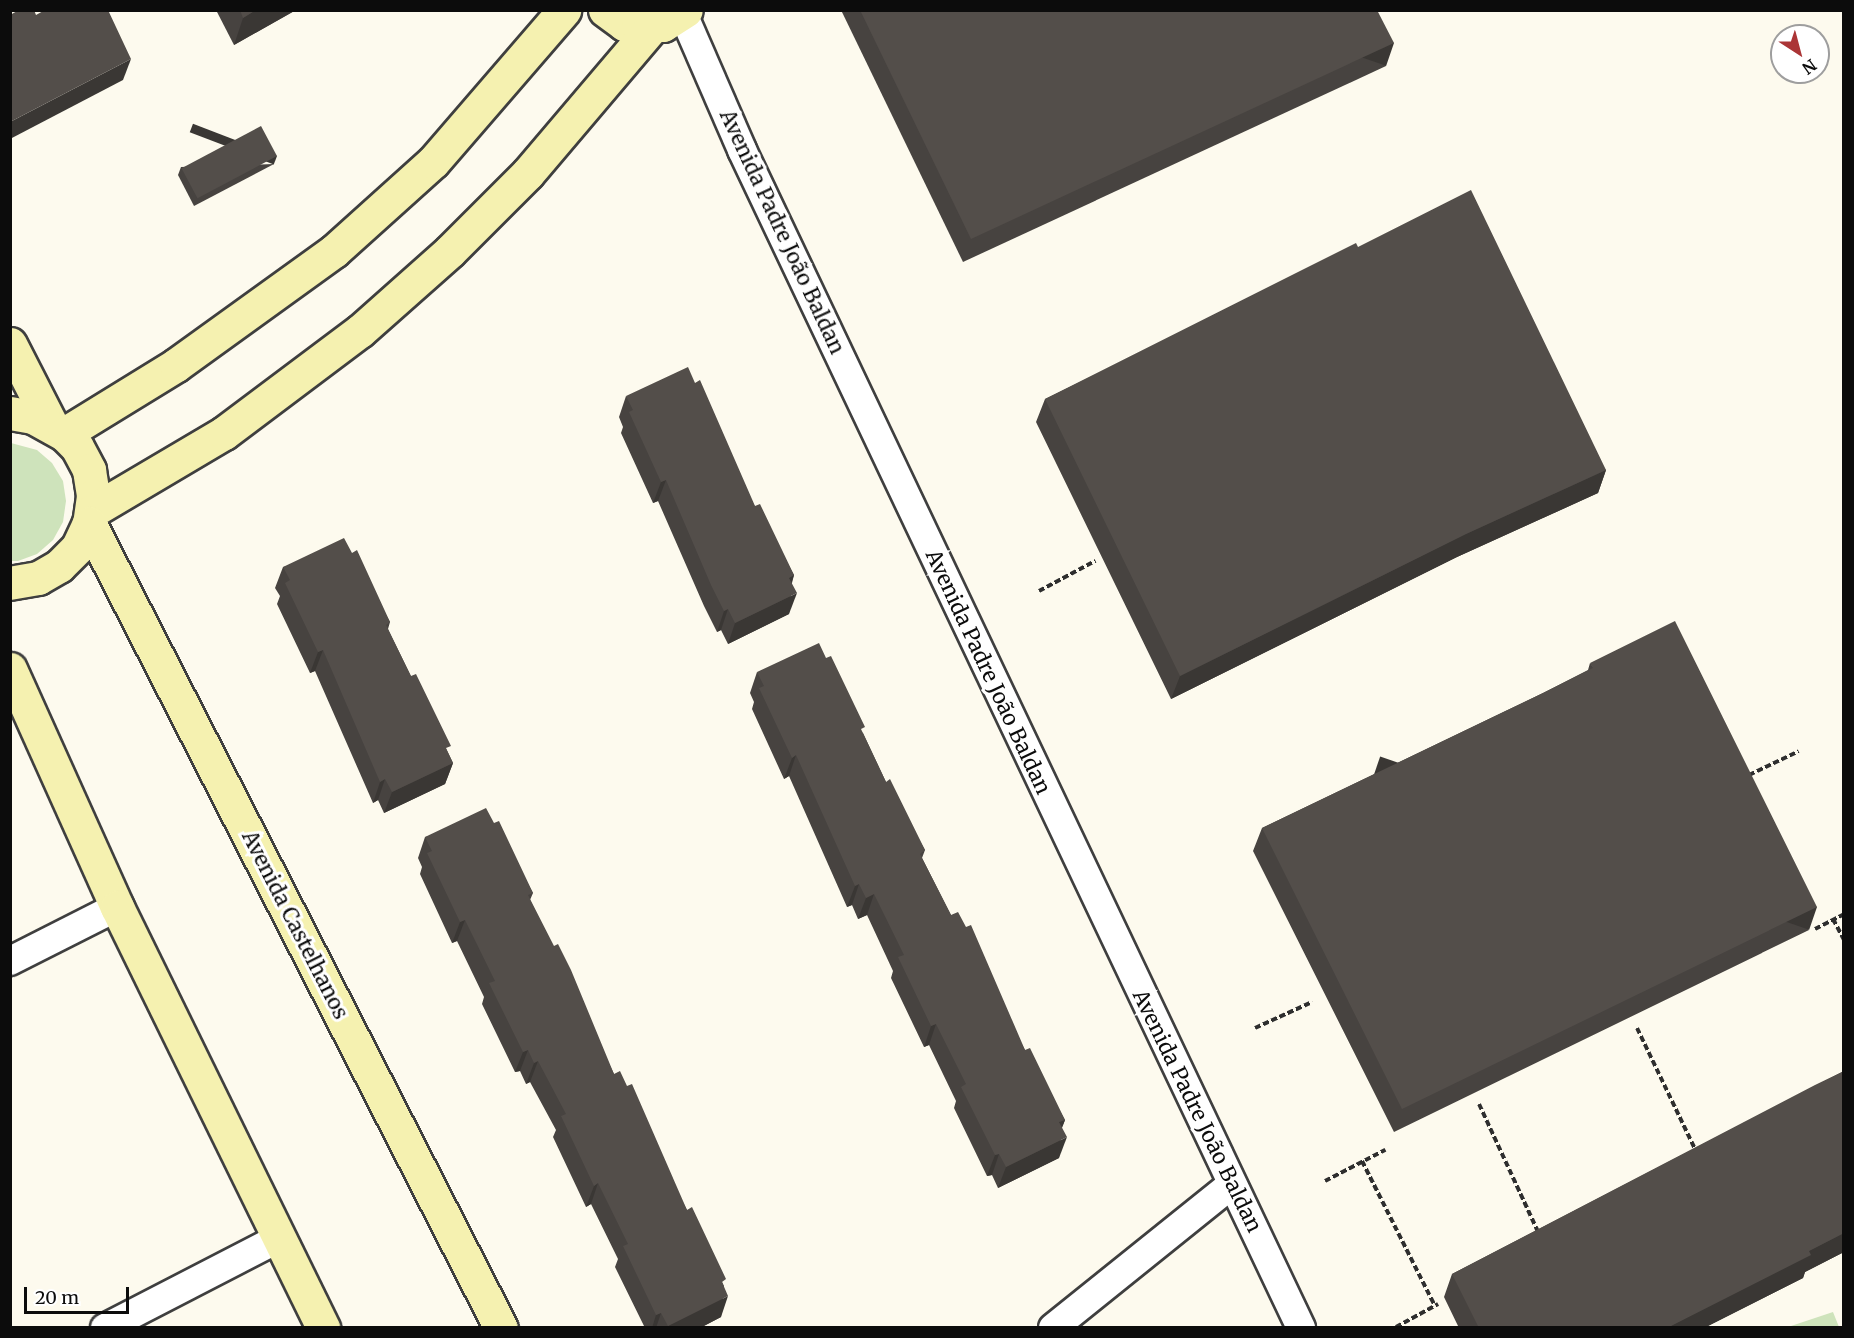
<!DOCTYPE html>
<html>
<head>
<meta charset="utf-8">
<style>
	body { margin:0 }
	#map { position:relative; width:1854px; height:1338px; overflow:hidden; background:#fdfaee; font-family:Merriweather,serif }
	div>[style] { position:absolute }
	.green>* { inset:0; background:#cee3bb }
	.path>* { height:4px; margin-top:-2px; transform-origin:0; background:repeating-linear-gradient(90deg,#2e2e2e 0 6px,transparent 0 9px) }
	.roads { filter:drop-shadow(2px 0 #3f3f3f) drop-shadow(-2px 0 #3f3f3f) drop-shadow(0 2px #3f3f3f) drop-shadow(0 -2px #3f3f3f) }
	.street>* { height:28px; margin:-14px; padding:0 14px; transform-origin:14px; border-radius:14px; background:#fff }
	.secondary>* { height:33px; margin:-16.5px; padding:0 16.5px; transform-origin:16.5px; border-radius:16.5px; background:#f5f1b0 }
	.wall>* { inset:0; background:#474340 }
	.shaded-wall>* { inset:0; background:#3a3734; transform-origin:0 0 }
	.building>* { inset:0; background:#534e4a; transform-origin:0 0 }
	span { translate:-50% -50%; white-space:nowrap; text-align:center; line-height:1.15; -webkit-text-stroke:6px #fff; paint-order:stroke }
	.street-label { font-size:21px; color:#0c0c0c }
	.frame { position:absolute; inset:0; border:12px solid #0c0c0c; pointer-events:none }
	.north { position:absolute; left:1770px; top:24px; width:60px; height:60px; box-sizing:border-box; background:#fff; border:2px solid #9e9e9e; border-radius:50%; rotate:144deg; font-size:16px; font-weight:700; line-height:24px; text-align:center; color:#0c0c0c }
	.north::after { content:''; display:block; margin:auto; width:21px; height:27px; background:#ab3536; clip-path:polygon(50% 0,100% 100%,50% 72%,0 100%) }
	.scale { position:absolute; left:24px; top:1287px; width:105px; height:27px; box-sizing:border-box; border:3px solid #0c0c0c; border-top:0; padding-left:8px; font-size:18px; line-height:21px; white-space:nowrap; color:#0c0c0c; -webkit-text-stroke:4px #fff; paint-order:stroke }
</style>
</head>
<body>
<div id="map">
	<div class="green">
		<div style="clip-path:polygon(11px 443px,37px 450px,52px 463px,63px 481px,66px 501px,63px 522px,53px 540px,37px 554px,18px 561px,11px 561px)"></div>
		<div style="clip-path:polygon(1833px 1312px,1839px 1327px,1788px 1327px)"></div>
	</div>
	<div class="path">
		<div style="left:1039px;top:591px;width:64px;rotate:-28.2deg"></div>
		<div style="left:1749px;top:775px;width:55px;rotate:-25.6deg"></div>
		<div style="left:1833px;top:919px;width:24px;rotate:62deg"></div>
		<div style="left:1815px;top:929px;width:33px;rotate:-27deg"></div>
		<div style="left:1255px;top:1028px;width:63px;rotate:-24.5deg"></div>
		<div style="left:1637px;top:1028px;width:136px;rotate:64.4deg"></div>
		<div style="left:1479px;top:1104px;width:143px;rotate:65.2deg"></div>
		<div style="left:1362px;top:1161px;width:162px;rotate:63.3deg"></div>
		<div style="left:1325px;top:1181px;width:68px;rotate:-27.3deg"></div>
		<div style="left:1396px;top:1327px;width:48px;rotate:-28.7deg"></div>
	</div>
	<div class="roads">
		<div class="street">
			<div style="left:683px;top:14px;width:148px;rotate:66.5deg"></div>
			<div style="left:742px;top:150px;width:1304px;rotate:64.61deg"></div>
			<div style="left:10px;top:961px;width:120px;rotate:-26.8deg"></div>
			<div style="left:105px;top:1328px;width:196px;rotate:-27.3deg"></div>
			<div style="left:1053px;top:1328px;width:228px;rotate:-38.8deg"></div>
		</div>
		<div class="secondary">
			<div style="left:605px;top:10px;width:24px;rotate:36deg"></div>
			<div style="left:624px;top:24px;width:14px;rotate:12deg"></div>
			<div style="left:638px;top:27px;width:25px;rotate:-5deg"></div>
			<div style="left:663px;top:25px;width:27px;rotate:-33deg"></div>
			<div style="left:10px;top:344px;width:92px;rotate:62.9deg"></div>
			<div style="left:10px;top:413px;width:23px;rotate:10deg"></div>
			<div style="left:33px;top:417px;width:35px;rotate:29deg"></div>
			<div style="left:64px;top:434px;width:18px;rotate:45deg"></div>
			<div style="left:77px;top:447px;width:26px;rotate:62deg"></div>
			<div style="left:89px;top:470px;width:26px;rotate:81deg"></div>
			<div style="left:93px;top:496px;width:27px;rotate:98deg"></div>
			<div style="left:89px;top:523px;width:26px;rotate:115deg"></div>
			<div style="left:78px;top:547px;width:27px;rotate:135deg"></div>
			<div style="left:59px;top:566px;width:24px;rotate:150deg"></div>
			<div style="left:38px;top:578px;width:28px;rotate:170deg"></div>
			<div style="left:64px;top:434px;width:132px;rotate:-31.6deg"></div>
			<div style="left:176px;top:365px;width:195px;rotate:-35.8deg"></div>
			<div style="left:334px;top:251px;width:133px;rotate:-42deg"></div>
			<div style="left:433px;top:162px;width:201px;rotate:-49.2deg"></div>
			<div style="left:92px;top:511px;width:153px;rotate:-30.6deg"></div>
			<div style="left:224px;top:433px;width:170px;rotate:-36.9deg"></div>
			<div style="left:360px;top:331px;width:120px;rotate:-41.6deg"></div>
			<div style="left:450px;top:251px;width:110px;rotate:-45deg"></div>
			<div style="left:528px;top:173px;width:192px;rotate:-49.7deg"></div>
			<div style="left:89px;top:523px;width:904px;rotate:62.9deg"></div>
			<div style="left:10px;top:669px;width:261px;rotate:65.8deg"></div>
			<div style="left:117px;top:907px;width:469px;rotate:63.9deg"></div>
		</div>
	</div>
	<div class="wall">
		<div style="clip-path:polygon(216px 10px,296px 10px,234px 45px)"></div>
		<div style="clip-path:polygon(841px 10px,1377px 10px,1386px 66px,963px 262px)"></div>
		<div style="clip-path:polygon(274px 164px,194px 206px,178px 175px,181px 167px)"></div>
		<div style="clip-path:polygon(1358px 247px,1606px 470px,1598px 493px,1457px 557px,1171px 699px,1036px 422px,1045px 399px)"></div>
		<div style="clip-path:polygon(626px 396px,755px 506px,794px 575px,792px 583px,789px 614px,728px 644px,721px 630px,717px 632px,704px 606px,658px 501px,653px 503px,621px 433px,623px 427px,619px 417px)"></div>
		<div style="clip-path:polygon(352px 553px,390px 622px,388px 629px,453px 763px,445px 784px,384px 813px,378px 800px,373px 803px,315px 671px,310px 673px,277px 604px,280px 596px,275px 588px,283px 567px)"></div>
		<div style="clip-path:polygon(1590px 663px,1809px 930px,1394px 1132px,1253px 851px,1262px 828px,1543px 693px,1588px 670px)"></div>
		<div style="clip-path:polygon(757px 672px,863px 733px,886px 782px,925px 850px,922px 858px,951px 915px,1025px 1050px,1065px 1120px,1062px 1127px,1059px 1158px,998px 1188px,992px 1175px,987px 1176px,954px 1108px,956px 1101px,929px 1045px,924px 1047px,891px 978px,893px 971px,867px 915px,858px 919px,852px 905px,847px 907px,789px 776px,784px 779px,752px 709px,754px 702px,750px 693px)"></div>
		<div style="clip-path:polygon(494px 823px,533px 893px,530px 900px,614px 1074px,687px 1210px,724px 1286px,721px 1317px,700px 1328px,645px 1328px,615px 1267px,618px 1259px,591px 1204px,586px 1207px,553px 1137px,556px 1130px,530px 1082px,526px 1084px,520px 1071px,515px 1072px,482px 1004px,484px 997px,457px 941px,452px 943px,420px 874px,422px 867px,418px 858px,425px 837px)"></div>
		<div style="clip-path:polygon(1844px 1071px,1844px 1252px,1805px 1272px,1803px 1278px,1704px 1328px,1459px 1328px,1444px 1297px,1452px 1274px)"></div>
	</div>
	<div class="shaded-wall">
		<div style="clip-path:polygon(256px 10px,296px 10px,234px 45px,243px 18px)"></div>
		<div style="left:1394px;top:43px;width:24px;height:466px;rotate:109deg"></div>
		<div style="clip-path:polygon(131px 59px,123px 80px,10px 139px,10px 122px)"></div>
		<div style="left:277px;top:156px;width:9px;height:90px;rotate:111deg"></div>
		<div style="clip-path:polygon(1606px 470px,1598px 493px,1457px 557px,1171px 699px,1180px 676px,1466px 534px)"></div>
		<div style="clip-path:polygon(666px 480px,658px 501px,653px 503px,661px 482px)"></div>
		<div style="clip-path:polygon(794px 575px,787px 596px,789px 578px)"></div>
		<div style="clip-path:polygon(797px 593px,789px 614px,728px 644px,735px 623px)"></div>
		<div style="clip-path:polygon(728px 609px,721px 630px,717px 632px,724px 611px)"></div>
		<div style="clip-path:polygon(323px 650px,315px 671px,310px 673px,318px 652px)"></div>
		<div style="clip-path:polygon(796px 755px,789px 776px,784px 779px,792px 758px)"></div>
		<div style="clip-path:polygon(453px 763px,445px 784px,384px 813px,392px 792px)"></div>
		<div style="clip-path:polygon(385px 779px,378px 800px,373px 803px,380px 782px)"></div>
		<div style="clip-path:polygon(859px 884px,852px 905px,847px 907px,855px 886px)"></div>
		<div style="clip-path:polygon(874px 894px,867px 915px,858px 919px,866px 898px)"></div>
		<div style="left:1817px;top:907px;width:24px;height:462px;rotate:109deg"></div>
		<div style="clip-path:polygon(465px 920px,457px 941px,452px 943px,460px 922px)"></div>
		<div style="clip-path:polygon(936px 1024px,929px 1045px,924px 1047px,931px 1026px)"></div>
		<div style="clip-path:polygon(528px 1050px,520px 1071px,515px 1072px,523px 1052px)"></div>
		<div style="clip-path:polygon(538px 1061px,530px 1082px,526px 1084px,534px 1063px)"></div>
		<div style="clip-path:polygon(1065px 1120px,1057px 1141px,1059px 1122px)"></div>
		<div style="clip-path:polygon(1067px 1137px,1059px 1158px,998px 1188px,1006px 1167px)"></div>
		<div style="clip-path:polygon(999px 1154px,992px 1175px,987px 1176px,995px 1155px)"></div>
		<div style="clip-path:polygon(598px 1183px,591px 1204px,586px 1207px,594px 1186px)"></div>
		<div style="clip-path:polygon(1844px 1233px,1844px 1252px,1805px 1272px,1803px 1278px,1704px 1328px,1667px 1328px,1809px 1251px)"></div>
		<div style="clip-path:polygon(728px 1296px,721px 1317px,700px 1328px,668px 1328px,668px 1326px)"></div>
		<div style="clip-path:polygon(661px 1313px,656px 1328px,652px 1328px,656px 1315px)"></div>
	</div>
	<div class="building">
		<div style="clip-path:polygon(19px 10px,34px 10px,36px 15px,45px 10px,108px 10px,131px 59px,10px 122px,10px 15px)"></div>
		<div style="clip-path:polygon(240px 10px,256px 10px,243px 18px)"></div>
		<div style="clip-path:polygon(860px 10px,1377px 10px,1394px 43px,971px 239px)"></div>
		<div style="left:261px;top:126px;width:34px;height:90px;rotate:62deg"></div>
		<div style="clip-path:polygon(1471px 190px,1606px 470px,1466px 534px,1180px 676px,1045px 399px,1356px 243px,1358px 247px)"></div>
		<div style="clip-path:polygon(688px 367px,695px 383px,700px 380px,755px 506px,760px 504px,794px 575px,789px 578px,797px 593px,735px 623px,728px 609px,724px 611px,711px 585px,666px 480px,661px 482px,629px 412px,633px 410px,626px 396px)"></div>
		<div style="clip-path:polygon(344px 538px,352px 553px,357px 550px,390px 622px,386px 625px,411px 676px,416px 674px,451px 746px,446px 748px,453px 763px,392px 792px,385px 779px,380px 782px,323px 650px,318px 652px,285px 583px,290px 580px,283px 567px)"></div>
		<div style="clip-path:polygon(1675px 621px,1817px 907px,1402px 1109px,1262px 828px,1543px 693px,1593px 668px,1590px 663px)"></div>
		<div style="clip-path:polygon(819px 643px,826px 658px,831px 656px,865px 727px,861px 729px,886px 782px,890px 779px,925px 850px,920px 854px,951px 915px,958px 912px,966px 927px,971px 925px,1025px 1050px,1030px 1048px,1065px 1120px,1059px 1122px,1067px 1137px,1006px 1167px,999px 1154px,995px 1155px,961px 1087px,966px 1084px,936px 1024px,931px 1026px,898px 957px,904px 955px,874px 894px,866px 898px,859px 884px,855px 886px,796px 755px,792px 758px,759px 688px,764px 686px,757px 672px)"></div>
		<div style="clip-path:polygon(486px 808px,494px 823px,499px 821px,533px 893px,528px 895px,554px 946px,558px 944px,571px 970px,614px 1074px,620px 1071px,627px 1086px,632px 1084px,687px 1210px,692px 1207px,726px 1279px,722px 1282px,728px 1296px,668px 1326px,661px 1313px,656px 1315px,623px 1246px,628px 1244px,598px 1183px,594px 1186px,561px 1116px,566px 1114px,538px 1061px,534px 1063px,528px 1050px,523px 1052px,489px 983px,495px 981px,465px 920px,460px 922px,427px 853px,432px 851px,425px 837px)"></div>
		<div style="clip-path:polygon(1844px 1071px,1844px 1233px,1809px 1251px,1811px 1255px,1667px 1328px,1479px 1328px,1452px 1274px,1815px 1085px)"></div>
	</div>
	<div class="street-label">
		<span style="left:782px;top:232px;rotate:65deg">Avenida Padre João Baldan</span>
		<span style="left:988px;top:672px;rotate:65deg">Avenida Padre João Baldan</span>
		<span style="left:295px;top:925px;rotate:63deg">Avenida Castelhanos</span>
		<span style="left:1197px;top:1111px;rotate:64deg">Avenida Padre João Baldan</span>
	</div>
	<div class="frame"></div>
	<div class="north">N</div>
	<div class="scale">20 m</div>
</div>
</body>
</html>
